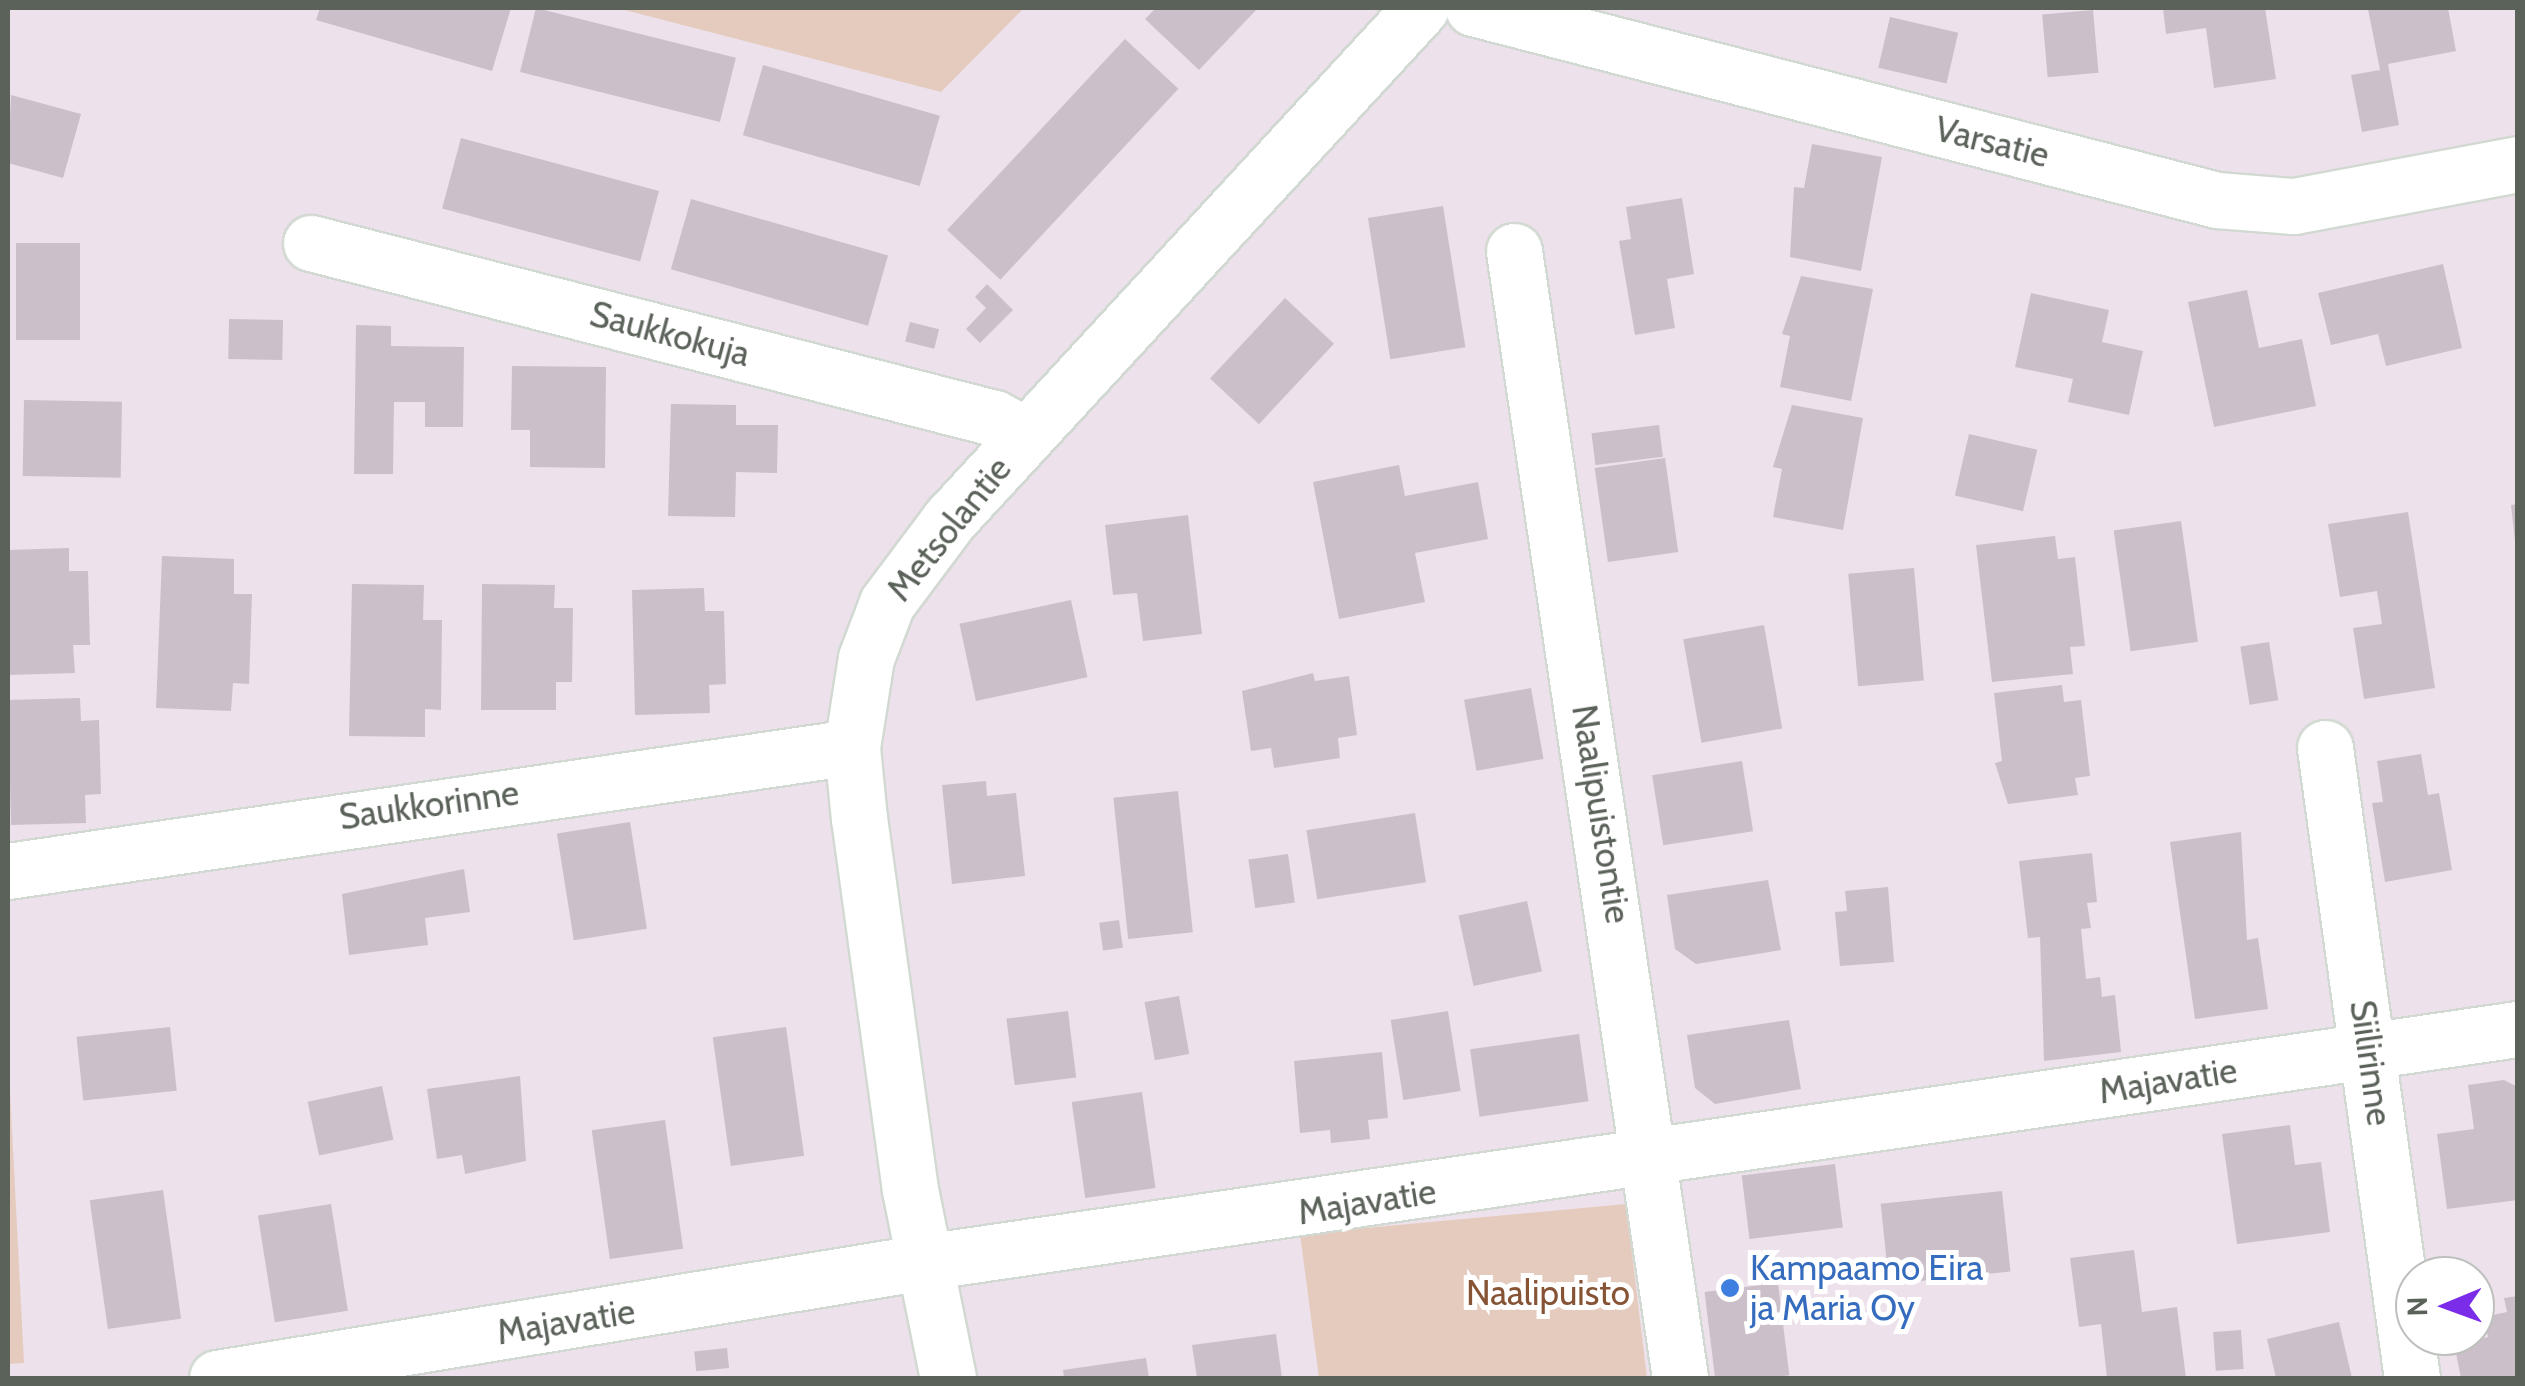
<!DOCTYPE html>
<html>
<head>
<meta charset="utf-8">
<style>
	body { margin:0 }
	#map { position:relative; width:2525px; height:1386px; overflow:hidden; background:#ede1eb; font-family:Cabin,sans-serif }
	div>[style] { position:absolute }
	.green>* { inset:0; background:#e5cbbd }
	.building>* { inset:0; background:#cbc0ca; transform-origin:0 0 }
	.roads { filter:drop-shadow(2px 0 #d2d9d2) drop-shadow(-2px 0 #d2d9d2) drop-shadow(0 2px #d2d9d2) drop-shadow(0 -2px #d2d9d2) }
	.minor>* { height:55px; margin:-27.5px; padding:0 27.5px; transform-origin:27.5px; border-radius:27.5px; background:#fff }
	.dots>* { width:28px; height:28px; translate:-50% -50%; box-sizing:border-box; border:5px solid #fff; border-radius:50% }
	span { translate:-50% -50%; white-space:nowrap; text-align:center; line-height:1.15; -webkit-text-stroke:10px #fff; paint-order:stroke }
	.street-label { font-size:35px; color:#5b625a }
	.shop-label { font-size:35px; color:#366cbe }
	.left { translate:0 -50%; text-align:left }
	.park-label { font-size:35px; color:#865435 }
	.frame { position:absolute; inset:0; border:10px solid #5b625a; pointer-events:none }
	.north { position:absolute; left:2395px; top:1256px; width:100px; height:100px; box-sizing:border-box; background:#fff; border:2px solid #bdc0bd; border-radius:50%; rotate:269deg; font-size:28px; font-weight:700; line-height:40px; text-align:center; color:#5b625a }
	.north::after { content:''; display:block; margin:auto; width:35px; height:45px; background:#7a2ce9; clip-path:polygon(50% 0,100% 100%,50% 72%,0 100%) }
</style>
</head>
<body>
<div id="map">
	<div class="green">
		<div style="clip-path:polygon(617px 8px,1024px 8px,941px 92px)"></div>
		<div style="clip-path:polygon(8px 1052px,24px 1363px,8px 1364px)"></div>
		<div style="clip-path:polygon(1626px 1204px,1647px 1378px,1319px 1378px,1300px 1234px)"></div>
	</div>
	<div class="building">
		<div style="clip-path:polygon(320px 8px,511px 8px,492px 71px,316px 20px)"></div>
		<div style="left:536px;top:8px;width:206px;height:66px;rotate:14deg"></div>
		<div style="clip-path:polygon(1156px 8px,1258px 8px,1199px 70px,1145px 19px)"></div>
		<div style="clip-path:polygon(2163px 8px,2265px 8px,2276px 79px,2214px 88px,2206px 28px,2166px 34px)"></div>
		<div style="clip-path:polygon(2448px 8px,2456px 51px,2388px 64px,2399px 125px,2362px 132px,2351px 75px,2380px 70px,2368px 9px)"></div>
		<div style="left:2093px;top:10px;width:63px;height:51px;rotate:85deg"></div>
		<div style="left:1890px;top:17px;width:70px;height:52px;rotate:13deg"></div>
		<div style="left:1125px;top:39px;width:73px;height:261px;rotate:43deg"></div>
		<div style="left:763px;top:65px;width:184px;height:73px;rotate:16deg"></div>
		<div style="clip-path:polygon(11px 95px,81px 114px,63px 178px,8px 163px)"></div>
		<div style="left:461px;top:138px;width:205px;height:73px;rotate:15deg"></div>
		<div style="clip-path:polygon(1812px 144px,1882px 157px,1861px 271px,1790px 257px,1794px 187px,1804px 188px)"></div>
		<div style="clip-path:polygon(1682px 198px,1694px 274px,1667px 279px,1675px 328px,1635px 335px,1619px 241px,1631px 239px,1626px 207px)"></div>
		<div style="left:691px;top:199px;width:205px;height:73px;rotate:16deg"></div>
		<div style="left:1443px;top:206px;width:143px;height:76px;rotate:81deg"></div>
		<div style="left:16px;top:243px;width:64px;height:97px"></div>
		<div style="clip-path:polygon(2443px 264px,2462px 348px,2386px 366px,2378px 334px,2331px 345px,2318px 293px)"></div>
		<div style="clip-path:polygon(1801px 276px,1873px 289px,1851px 401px,1780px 387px,1790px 336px,1782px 334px)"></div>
		<div style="clip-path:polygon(987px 284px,1013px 310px,980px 343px,966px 329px,986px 308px,975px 297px)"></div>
		<div style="clip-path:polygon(2247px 290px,2259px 348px,2302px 339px,2316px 406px,2214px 427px,2188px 302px)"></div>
		<div style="clip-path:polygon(2031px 293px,2109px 310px,2102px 342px,2143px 351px,2129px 415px,2068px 402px,2073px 379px,2015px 367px)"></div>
		<div style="left:1285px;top:298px;width:67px;height:110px;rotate:43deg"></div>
		<div style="left:229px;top:319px;width:54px;height:40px;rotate:1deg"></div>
		<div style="left:910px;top:322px;width:30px;height:20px;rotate:14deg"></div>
		<div style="clip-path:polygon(356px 325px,391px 326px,391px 346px,464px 347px,463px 427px,425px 427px,425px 402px,394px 402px,393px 474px,354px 474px)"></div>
		<div style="clip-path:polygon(512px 366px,606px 367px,605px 468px,530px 467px,530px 430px,511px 430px)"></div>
		<div style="left:24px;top:400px;width:98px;height:76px;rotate:1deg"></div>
		<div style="clip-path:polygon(671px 404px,736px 405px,736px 425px,778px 425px,777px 473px,736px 472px,735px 517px,668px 516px)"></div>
		<div style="clip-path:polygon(1792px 405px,1863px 418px,1843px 530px,1773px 517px,1782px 469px,1773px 467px)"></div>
		<div style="left:1659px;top:425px;width:32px;height:68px;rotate:83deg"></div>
		<div style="left:1969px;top:434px;width:70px;height:63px;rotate:13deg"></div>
		<div style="left:1665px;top:458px;width:95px;height:71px;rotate:82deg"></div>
		<div style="clip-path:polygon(1399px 465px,1405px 496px,1478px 482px,1488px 539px,1415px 553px,1425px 602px,1339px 619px,1313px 482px)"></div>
		<div style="clip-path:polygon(2518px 504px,2518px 541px,2515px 541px,2511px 505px)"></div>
		<div style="clip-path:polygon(2408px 512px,2435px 688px,2364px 699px,2353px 628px,2382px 624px,2377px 591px,2340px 597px,2328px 524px)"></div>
		<div style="clip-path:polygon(1188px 515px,1202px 634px,1143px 641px,1137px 593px,1113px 595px,1105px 525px)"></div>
		<div style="left:2181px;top:521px;width:122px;height:68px;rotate:82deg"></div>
		<div style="clip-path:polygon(2055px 536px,2058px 559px,2075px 557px,2085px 646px,2070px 647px,2073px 674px,1992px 682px,1976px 545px)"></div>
		<div style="clip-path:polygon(69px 548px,69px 571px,88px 571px,90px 645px,73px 645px,75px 673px,8px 675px,8px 550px)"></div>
		<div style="clip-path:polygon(162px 556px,234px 559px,234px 594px,252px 594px,249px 684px,233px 683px,231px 711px,156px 708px)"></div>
		<div style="left:1914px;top:568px;width:113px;height:66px;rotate:85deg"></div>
		<div style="clip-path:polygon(352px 584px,424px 585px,423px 620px,442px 620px,441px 710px,425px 709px,425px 737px,349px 736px)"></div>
		<div style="clip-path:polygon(482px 584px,555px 585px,554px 608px,573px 608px,572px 682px,556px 682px,556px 710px,481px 710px)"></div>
		<div style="clip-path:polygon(704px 588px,705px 611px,724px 611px,726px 684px,709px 685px,710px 713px,635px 715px,632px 590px)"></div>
		<div style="left:1071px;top:600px;width:79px;height:114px;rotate:78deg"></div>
		<div style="left:1764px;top:625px;width:105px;height:82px;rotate:80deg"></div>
		<div style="left:2269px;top:642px;width:59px;height:29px;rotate:81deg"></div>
		<div style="clip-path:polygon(1313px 673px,1315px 681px,1349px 676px,1357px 735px,1338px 738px,1340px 758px,1274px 768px,1271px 748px,1251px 751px,1242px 691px)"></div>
		<div style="clip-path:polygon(2062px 685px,2064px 702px,2081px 700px,2090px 776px,2075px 778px,2078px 795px,2008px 804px,1995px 763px,2002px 761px,1994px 693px)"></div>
		<div style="left:1531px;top:688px;width:72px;height:68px;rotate:80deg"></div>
		<div style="clip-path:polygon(80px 698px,81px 721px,99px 720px,101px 794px,85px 795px,86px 823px,11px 825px,8px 700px)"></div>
		<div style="clip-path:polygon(2421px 754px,2428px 795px,2439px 793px,2452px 870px,2385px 882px,2372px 803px,2383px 802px,2377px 761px)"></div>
		<div style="left:1742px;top:761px;width:71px;height:91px;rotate:81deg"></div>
		<div style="clip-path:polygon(986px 781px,987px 796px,1016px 793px,1025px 876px,952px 884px,942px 785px)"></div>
		<div style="left:1178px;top:791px;width:142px;height:65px;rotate:84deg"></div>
		<div style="left:1415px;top:813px;width:70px;height:110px;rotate:81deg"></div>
		<div style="left:630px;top:822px;width:108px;height:74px;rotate:81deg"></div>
		<div style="clip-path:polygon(2241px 832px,2247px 940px,2258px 938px,2268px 1009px,2195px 1019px,2170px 842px)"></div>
		<div style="clip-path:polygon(2092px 853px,2097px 902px,2087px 903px,2091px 928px,2081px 929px,2086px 979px,2100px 977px,2102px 997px,2115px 995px,2121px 1052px,2044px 1061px,2040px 937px,2028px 938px,2019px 861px)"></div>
		<div style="left:1288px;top:854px;width:49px;height:40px;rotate:82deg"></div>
		<div style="clip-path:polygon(464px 869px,470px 912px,425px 918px,428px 945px,349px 955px,342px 894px)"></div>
		<div style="clip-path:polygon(1768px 880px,1781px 950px,1696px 964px,1675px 949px,1667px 895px)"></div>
		<div style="clip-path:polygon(1888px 887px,1894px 962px,1840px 966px,1835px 912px,1847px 911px,1845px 891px)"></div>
		<div style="left:1527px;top:901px;width:72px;height:70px;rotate:78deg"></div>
		<div style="left:1119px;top:920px;width:28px;height:20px;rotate:82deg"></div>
		<div style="left:1179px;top:996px;width:59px;height:35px;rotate:80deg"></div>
		<div style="left:1068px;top:1011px;width:67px;height:62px;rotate:83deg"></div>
		<div style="left:1448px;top:1011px;width:81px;height:58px;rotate:81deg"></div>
		<div style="clip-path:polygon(1789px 1020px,1801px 1089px,1715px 1104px,1695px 1088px,1687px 1035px)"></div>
		<div style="left:170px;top:1027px;width:64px;height:94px;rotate:84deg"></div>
		<div style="left:786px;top:1027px;width:130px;height:74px;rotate:82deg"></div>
		<div style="left:1579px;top:1034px;width:68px;height:110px;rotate:82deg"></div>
		<div style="clip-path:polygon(1382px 1052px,1388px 1118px,1368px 1120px,1370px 1139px,1331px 1143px,1330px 1130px,1300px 1133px,1294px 1061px)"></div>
		<div style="clip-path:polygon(520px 1076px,526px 1161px,465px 1174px,462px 1155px,437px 1159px,427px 1089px)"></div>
		<div style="clip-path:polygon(2504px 1080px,2518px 1087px,2518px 1200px,2447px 1209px,2437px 1134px,2474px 1129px,2468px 1085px)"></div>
		<div style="left:382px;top:1086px;width:55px;height:76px;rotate:78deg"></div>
		<div style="left:1142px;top:1092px;width:97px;height:71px;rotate:82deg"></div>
		<div style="left:665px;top:1120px;width:130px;height:74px;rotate:82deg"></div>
		<div style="clip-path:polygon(2290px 1125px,2295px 1165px,2321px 1162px,2330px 1232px,2237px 1244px,2222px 1134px)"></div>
		<div style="left:1835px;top:1164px;width:64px;height:94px;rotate:83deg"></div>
		<div style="left:163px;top:1190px;width:130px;height:74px;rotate:82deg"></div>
		<div style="left:2002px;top:1191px;width:81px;height:122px;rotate:84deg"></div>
		<div style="left:331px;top:1204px;width:108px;height:74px;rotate:81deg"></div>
		<div style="clip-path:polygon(2134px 1250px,2142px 1312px,2177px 1307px,2186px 1378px,2107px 1378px,2101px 1324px,2079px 1327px,2070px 1258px)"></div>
		<div style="left:1778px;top:1283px;width:93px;height:74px;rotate:83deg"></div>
		<div style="clip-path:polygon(2518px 1296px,2518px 1378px,2461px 1378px,2454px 1344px,2488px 1337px,2484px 1317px,2507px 1312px,2504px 1298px)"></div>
		<div style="clip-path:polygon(2339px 1322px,2352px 1378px,2276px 1378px,2267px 1339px)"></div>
		<div style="left:2241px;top:1330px;width:39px;height:28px;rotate:86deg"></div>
		<div style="clip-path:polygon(1276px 1334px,1282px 1378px,1197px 1378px,1192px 1345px)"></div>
		<div style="left:727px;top:1348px;width:20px;height:33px;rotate:84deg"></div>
		<div style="clip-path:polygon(1146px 1358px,1149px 1378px,1064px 1378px,1063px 1370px)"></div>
	</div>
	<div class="roads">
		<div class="minor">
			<div style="left:1473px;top:8px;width:768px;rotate:14.47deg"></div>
			<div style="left:2217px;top:200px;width:77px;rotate:4.5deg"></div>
			<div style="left:2294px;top:206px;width:228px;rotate:-10.6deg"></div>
			<div style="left:311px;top:243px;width:705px;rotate:14.37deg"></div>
			<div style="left:994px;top:418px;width:36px;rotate:28deg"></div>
			<div style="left:1514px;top:251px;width:1139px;rotate:81.62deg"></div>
			<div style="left:2325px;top:748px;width:636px;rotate:82.14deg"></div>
			<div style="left:8px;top:871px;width:853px;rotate:-8.36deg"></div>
			<div style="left:217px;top:1378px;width:716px;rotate:-9.32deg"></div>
			<div style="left:924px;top:1262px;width:1611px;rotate:-8.32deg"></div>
			<div style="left:948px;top:1378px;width:192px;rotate:-101.4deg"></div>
			<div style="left:910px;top:1190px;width:374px;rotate:-97.8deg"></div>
			<div style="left:859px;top:819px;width:72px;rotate:-95.6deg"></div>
			<div style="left:852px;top:747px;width:90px;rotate:-81.1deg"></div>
			<div style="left:866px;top:658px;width:59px;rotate:-69.1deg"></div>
			<div style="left:887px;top:603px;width:104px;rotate:-53.2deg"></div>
			<div style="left:949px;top:520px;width:696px;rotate:-47.33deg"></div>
		</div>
	</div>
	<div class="dots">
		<div style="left:1730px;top:1288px;background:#3f7fe0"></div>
	</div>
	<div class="street-label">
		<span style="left:1992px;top:142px;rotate:14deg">Varsatie</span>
		<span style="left:670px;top:334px;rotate:15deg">Saukkokuja</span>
		<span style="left:949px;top:529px;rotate:-51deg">Metsolantie</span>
		<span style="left:429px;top:805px;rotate:-8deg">Saukkorinne</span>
		<span style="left:1601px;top:814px;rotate:81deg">Naalipuistontie</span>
		<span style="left:2371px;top:1063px;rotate:82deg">Siilirinne</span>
		<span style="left:2168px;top:1081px;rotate:-9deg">Majavatie</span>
		<span style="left:1367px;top:1202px;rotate:-9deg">Majavatie</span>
		<span style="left:566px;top:1322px;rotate:-9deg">Majavatie</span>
	</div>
	<div class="shop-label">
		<span class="left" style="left:1750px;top:1288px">Kampaamo Eira<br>ja Maria Oy</span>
	</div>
	<div class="park-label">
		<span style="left:1548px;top:1293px">Naalipuisto</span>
	</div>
	<div class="frame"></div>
	<div class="north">N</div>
</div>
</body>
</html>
